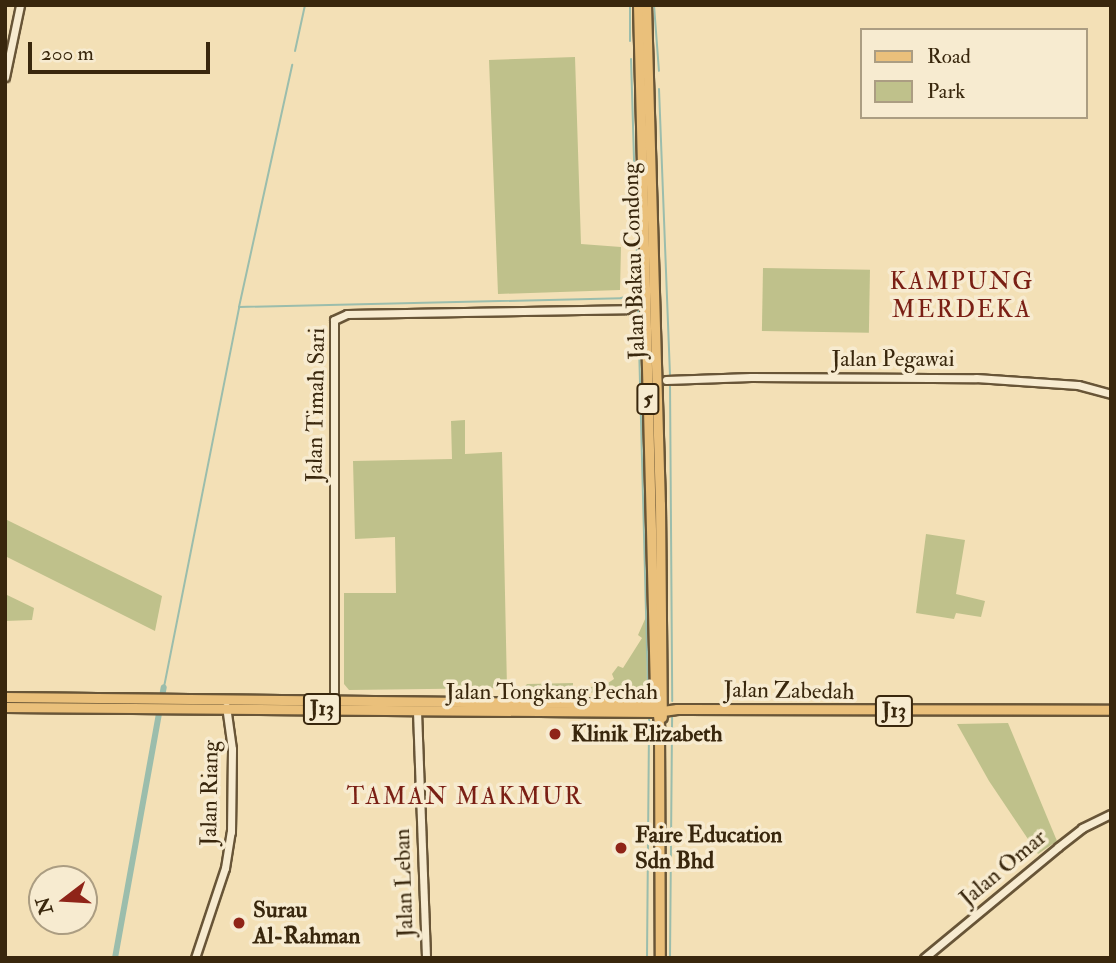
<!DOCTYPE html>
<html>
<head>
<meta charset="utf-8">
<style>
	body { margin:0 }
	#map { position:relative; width:1116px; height:963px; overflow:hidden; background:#f3e0b6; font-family:"IM FELL Double Pica",serif }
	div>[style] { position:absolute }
	.green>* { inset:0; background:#bfc18b; transform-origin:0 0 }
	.stream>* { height:2px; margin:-1px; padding:0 1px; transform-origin:1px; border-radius:1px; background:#9bbdac }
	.canal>* { height:6px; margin:-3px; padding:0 3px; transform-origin:3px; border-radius:3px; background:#9bbdac }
	.roads { filter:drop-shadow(2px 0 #685537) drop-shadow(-2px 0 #685537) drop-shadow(0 2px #685537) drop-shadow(0 -2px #685537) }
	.minor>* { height:7px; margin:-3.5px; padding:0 3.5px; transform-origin:3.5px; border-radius:3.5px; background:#f7ebd0 }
	.major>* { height:9px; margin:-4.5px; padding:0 4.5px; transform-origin:4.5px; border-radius:4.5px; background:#eac07b }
	.dots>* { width:19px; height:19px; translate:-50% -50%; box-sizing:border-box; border:4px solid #f7ebd0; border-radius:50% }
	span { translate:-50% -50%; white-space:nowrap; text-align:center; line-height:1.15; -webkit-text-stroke:7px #f7ebd0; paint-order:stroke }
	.shield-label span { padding:2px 5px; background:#f7ebd0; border:2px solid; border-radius:5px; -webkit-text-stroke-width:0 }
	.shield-label { font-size:21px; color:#39270d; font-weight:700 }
	.street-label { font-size:23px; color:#39270d }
	.poi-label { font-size:23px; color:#39270d; font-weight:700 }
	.left { translate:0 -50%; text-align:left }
	.neighbourhood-label { font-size:24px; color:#7a1f14; letter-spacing:2px }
	.frame { position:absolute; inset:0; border:7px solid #39270d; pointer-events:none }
	.legend { position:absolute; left:860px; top:28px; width:228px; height:91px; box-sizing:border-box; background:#f7ebd0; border:2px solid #ab9d82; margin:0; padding:9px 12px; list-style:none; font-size:21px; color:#39270d }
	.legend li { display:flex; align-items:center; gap:14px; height:35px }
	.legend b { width:35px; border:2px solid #ab9d82 }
	.north { position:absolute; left:28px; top:865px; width:70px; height:70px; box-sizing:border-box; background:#f7ebd0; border:2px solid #ab9d82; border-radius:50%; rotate:253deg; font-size:19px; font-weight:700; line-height:28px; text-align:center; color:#39270d }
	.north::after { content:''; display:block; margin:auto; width:24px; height:32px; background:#8f2418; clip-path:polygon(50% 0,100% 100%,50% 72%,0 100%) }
	.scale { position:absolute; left:28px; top:42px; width:182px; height:32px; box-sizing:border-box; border:4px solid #39270d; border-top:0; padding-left:9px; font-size:21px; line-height:24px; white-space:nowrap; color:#39270d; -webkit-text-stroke:5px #f7ebd0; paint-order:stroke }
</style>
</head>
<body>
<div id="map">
	<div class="green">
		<div style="clip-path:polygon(575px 57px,581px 244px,621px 247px,620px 290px,498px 294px,489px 60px)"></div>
		<div style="left:763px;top:268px;width:107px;height:63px;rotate:1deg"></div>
		<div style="clip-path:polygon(465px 420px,465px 454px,502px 452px,507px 688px,349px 690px,344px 684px,344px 593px,396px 593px,395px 537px,355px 539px,353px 461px,452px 459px,451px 421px)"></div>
		<div style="clip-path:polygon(5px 519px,162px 596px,155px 631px,5px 556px)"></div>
		<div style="clip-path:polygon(926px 534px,965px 540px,956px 594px,985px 601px,981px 617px,956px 613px,954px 619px,916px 613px)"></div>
		<div style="clip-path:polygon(5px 594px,34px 608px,32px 620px,5px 621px)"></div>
		<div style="clip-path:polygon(646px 617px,647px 689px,605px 693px,522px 690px,527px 684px,573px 683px,573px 687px,587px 688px,608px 683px,614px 679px,612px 674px,618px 666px,623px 668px,642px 638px,638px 635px)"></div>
		<div style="clip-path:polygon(1008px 723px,1057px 841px,1038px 854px,989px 781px,957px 724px)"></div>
	</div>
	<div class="stream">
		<div style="left:630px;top:5px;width:36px;rotate:90deg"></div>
		<div style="left:654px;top:5px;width:66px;rotate:85.7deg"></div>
		<div style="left:295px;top:51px;width:47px;rotate:-77.7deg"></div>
		<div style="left:659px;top:89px;width:289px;rotate:87.8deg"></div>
		<div style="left:638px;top:306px;width:384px;rotate:88.5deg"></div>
		<div style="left:239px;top:307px;width:382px;rotate:-1.3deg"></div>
		<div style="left:621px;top:298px;width:17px;rotate:-13deg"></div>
		<div style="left:638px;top:294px;width:235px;rotate:-91.7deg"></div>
		<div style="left:670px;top:383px;width:318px;rotate:89.6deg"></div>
		<div style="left:164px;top:687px;width:387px;rotate:-78.8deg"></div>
		<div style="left:239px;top:307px;width:248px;rotate:-77.6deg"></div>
		<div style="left:647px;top:958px;width:241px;rotate:-89.5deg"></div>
		<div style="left:670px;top:958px;width:243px;rotate:-89.5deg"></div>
	</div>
	<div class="canal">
		<div style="left:115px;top:958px;width:275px;rotate:-79.8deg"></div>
	</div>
	<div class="roads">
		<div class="minor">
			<div style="left:5px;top:77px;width:74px;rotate:-78.2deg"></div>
			<div style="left:666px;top:380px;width:85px;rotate:-2deg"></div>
			<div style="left:751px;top:377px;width:225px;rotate:0.3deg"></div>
			<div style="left:976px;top:378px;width:102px;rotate:3.9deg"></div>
			<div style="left:1078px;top:385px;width:34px;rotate:15deg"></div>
			<div style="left:334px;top:698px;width:378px;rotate:-90deg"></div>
			<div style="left:334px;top:320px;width:14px;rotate:-25deg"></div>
			<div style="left:347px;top:314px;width:279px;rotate:-1deg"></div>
			<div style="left:626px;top:309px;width:18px;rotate:-27deg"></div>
			<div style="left:642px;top:301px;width:6px;rotate:-59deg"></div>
			<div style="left:417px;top:711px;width:247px;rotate:87.9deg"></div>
			<div style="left:195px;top:958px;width:95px;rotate:-71.6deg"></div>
			<div style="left:225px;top:868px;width:36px;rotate:-81deg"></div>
			<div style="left:231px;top:832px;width:83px;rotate:-89.3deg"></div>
			<div style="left:232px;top:749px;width:43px;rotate:-97.9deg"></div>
			<div style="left:924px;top:958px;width:174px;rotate:-39.6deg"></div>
			<div style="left:1058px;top:847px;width:31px;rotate:-38deg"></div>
			<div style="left:1082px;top:828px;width:32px;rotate:-26deg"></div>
		</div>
		<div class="major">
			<div style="left:638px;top:5px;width:686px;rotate:88.58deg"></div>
			<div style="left:655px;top:691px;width:35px;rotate:83deg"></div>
			<div style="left:659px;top:726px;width:232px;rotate:89.8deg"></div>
			<div style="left:646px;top:5px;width:499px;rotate:88.4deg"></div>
			<div style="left:660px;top:504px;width:213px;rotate:89.5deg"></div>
			<div style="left:5px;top:697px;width:654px;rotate:0.61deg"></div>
			<div style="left:5px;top:707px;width:651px;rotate:0.44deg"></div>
			<div style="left:656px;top:712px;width:21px;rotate:-8deg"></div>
			<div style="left:677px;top:709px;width:434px;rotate:0.1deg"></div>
		</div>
	</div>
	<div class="dots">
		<div style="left:555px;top:734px;background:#8f2418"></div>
		<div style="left:621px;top:848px;background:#8f2418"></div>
		<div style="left:239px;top:923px;background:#8f2418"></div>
	</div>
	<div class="shield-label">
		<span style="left:648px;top:399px">5</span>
		<span style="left:322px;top:709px">J13</span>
		<span style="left:894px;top:711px">J13</span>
	</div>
	<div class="street-label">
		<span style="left:634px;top:261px;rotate:-92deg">Jalan Bakau Condong</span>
		<span style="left:893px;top:359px">Jalan Pegawai</span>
		<span style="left:316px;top:405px;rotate:-89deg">Jalan Timah Sari</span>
		<span style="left:789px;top:691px;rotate:1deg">Jalan Zabedah</span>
		<span style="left:552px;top:692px">Jalan Tongkang Pechah</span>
		<span style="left:210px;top:793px;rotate:-89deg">Jalan Riang</span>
		<span style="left:1003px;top:868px;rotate:-40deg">Jalan Omar</span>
		<span style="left:404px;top:883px;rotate:-92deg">Jalan Leban</span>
	</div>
	<div class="poi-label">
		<span class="left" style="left:571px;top:734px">Klinik Elizabeth</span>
		<span class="left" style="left:635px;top:848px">Faire Education<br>Sdn Bhd</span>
		<span class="left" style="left:253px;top:923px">Surau<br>Al-Rahman</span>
	</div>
	<div class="neighbourhood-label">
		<span style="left:962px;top:296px">KAMPUNG<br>MERDEKA</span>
		<span style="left:465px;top:797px">TAMAN MAKMUR</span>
	</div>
	<div class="frame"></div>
	<ul class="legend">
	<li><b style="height:9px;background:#eac07b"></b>Road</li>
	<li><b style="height:19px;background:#bfc18b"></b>Park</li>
	</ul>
	<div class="north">N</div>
	<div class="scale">200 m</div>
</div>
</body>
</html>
